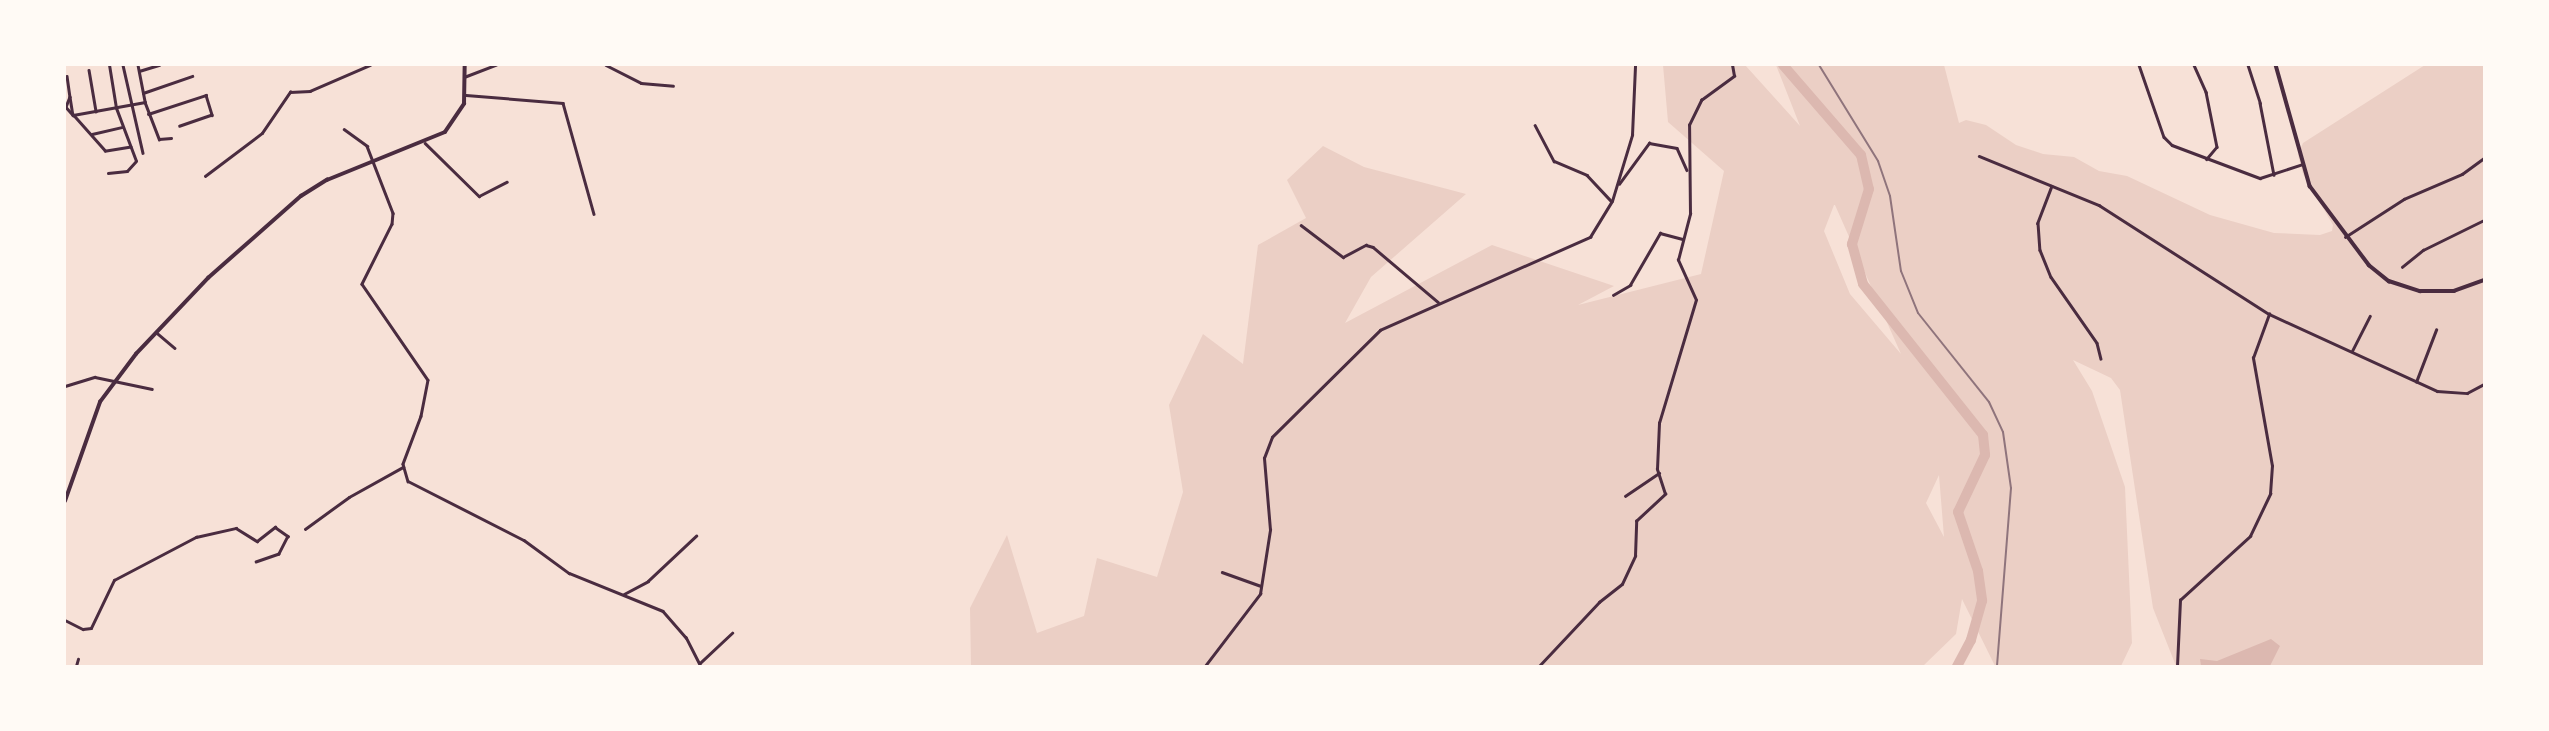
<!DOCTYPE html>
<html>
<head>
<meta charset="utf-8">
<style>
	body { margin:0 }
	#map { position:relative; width:2549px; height:731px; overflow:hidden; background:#f7e1d7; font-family:Raleway,sans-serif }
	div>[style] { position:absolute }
	.green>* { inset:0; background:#ebcfc5 }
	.water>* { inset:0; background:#dcb8b0 }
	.river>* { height:10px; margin:-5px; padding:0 5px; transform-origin:5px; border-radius:5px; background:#dcb8b0 }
	.minor>* { height:2.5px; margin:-1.25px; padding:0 1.25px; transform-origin:1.25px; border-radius:1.25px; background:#4a2c40 }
	.tertiary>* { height:3.5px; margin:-1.75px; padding:0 1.75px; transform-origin:1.75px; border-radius:1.75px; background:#4a2c40 }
	.secondary>* { height:3.5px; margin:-1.75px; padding:0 1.75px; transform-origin:1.75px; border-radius:1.75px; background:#4a2c40 }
	.rail>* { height:2px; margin:-1px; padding:0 1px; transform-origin:1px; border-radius:1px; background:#8f747c }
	span { translate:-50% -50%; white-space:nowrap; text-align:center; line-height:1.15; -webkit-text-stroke:7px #fffaf5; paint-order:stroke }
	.frame { position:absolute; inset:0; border:66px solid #fffaf5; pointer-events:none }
</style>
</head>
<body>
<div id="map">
	<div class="green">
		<div style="clip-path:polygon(evenodd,1663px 65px,1745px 65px,1800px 126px,1776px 65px,1944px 65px,1959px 123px,1966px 120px,1986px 125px,2016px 145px,2043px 154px,2074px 157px,2099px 171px,2127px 176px,2210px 215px,2274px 233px,2320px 235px,2332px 231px,2333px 225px,2303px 174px,2298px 155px,2303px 143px,2425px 65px,2484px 65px,2484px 666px,2176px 666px,2153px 608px,2120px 390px,2111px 378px,2073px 360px,2092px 391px,2125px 487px,2132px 643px,2121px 666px,1995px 666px,1962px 599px,1956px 634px,1923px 666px,971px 666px,970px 608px,1007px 535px,1037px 633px,1084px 616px,1097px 558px,1157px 577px,1183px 492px,1169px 405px,1203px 334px,1243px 364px,1258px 245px,1306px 218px,1287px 180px,1323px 146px,1364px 167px,1466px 194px,1371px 277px,1345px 323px,1492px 245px,1614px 286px,1578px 305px,1701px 274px,1724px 171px,1668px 122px,1663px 65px,1834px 205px,1835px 205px,1901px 354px,1850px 294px,1824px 231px,1834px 205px,1663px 65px,1939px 475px,1944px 537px,1926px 503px,1939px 475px)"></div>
	</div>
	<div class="water">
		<div style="clip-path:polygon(2271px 639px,2280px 646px,2270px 666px,2201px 666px,2200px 659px,2217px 661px)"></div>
	</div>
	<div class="river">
		<div style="left:1783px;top:65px;width:119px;rotate:49.1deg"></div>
		<div style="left:1861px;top:155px;width:35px;rotate:77deg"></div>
		<div style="left:1869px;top:189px;width:58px;rotate:107.2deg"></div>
		<div style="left:1852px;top:244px;width:41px;rotate:74.6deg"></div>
		<div style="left:1863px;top:284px;width:193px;rotate:51.5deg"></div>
		<div style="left:1983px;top:435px;width:20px;rotate:84deg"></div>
		<div style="left:1985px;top:455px;width:63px;rotate:115.3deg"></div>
		<div style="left:1958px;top:512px;width:62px;rotate:71.3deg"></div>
		<div style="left:1978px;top:571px;width:30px;rotate:82deg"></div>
		<div style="left:1982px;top:601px;width:41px;rotate:105.8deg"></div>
		<div style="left:1971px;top:640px;width:30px;rotate:118deg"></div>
	</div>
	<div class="minor">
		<div style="left:123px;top:65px;width:90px;rotate:77.2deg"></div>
		<div style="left:138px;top:65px;width:38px;rotate:79deg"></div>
		<div style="left:606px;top:65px;width:39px;rotate:27deg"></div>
		<div style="left:641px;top:83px;width:32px;rotate:5deg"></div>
		<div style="left:2139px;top:65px;width:76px;rotate:70.9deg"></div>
		<div style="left:2164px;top:137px;width:11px;rotate:45deg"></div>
		<div style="left:2172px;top:145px;width:94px;rotate:20.6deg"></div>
		<div style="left:2260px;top:178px;width:45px;rotate:-18deg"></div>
		<div style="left:2194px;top:65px;width:30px;rotate:66deg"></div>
		<div style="left:2206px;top:92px;width:56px;rotate:78.7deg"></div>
		<div style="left:2217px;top:147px;width:16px;rotate:130deg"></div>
		<div style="left:2248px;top:65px;width:40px;rotate:72deg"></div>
		<div style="left:2260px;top:103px;width:73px;rotate:79deg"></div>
		<div style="left:89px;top:70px;width:42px;rotate:80.3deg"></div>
		<div style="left:139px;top:71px;width:21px;rotate:-17deg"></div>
		<div style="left:67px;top:76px;width:21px;rotate:82deg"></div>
		<div style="left:70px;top:97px;width:11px;rotate:112deg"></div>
		<div style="left:66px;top:107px;width:11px;rotate:49deg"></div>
		<div style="left:464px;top:77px;width:34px;rotate:-21deg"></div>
		<div style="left:143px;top:93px;width:52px;rotate:-19.1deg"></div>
		<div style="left:466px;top:95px;width:97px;rotate:4.7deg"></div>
		<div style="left:563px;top:103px;width:115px;rotate:74.4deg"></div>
		<div style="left:70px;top:97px;width:18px;rotate:81deg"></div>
		<div style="left:148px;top:114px;width:61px;rotate:-18.1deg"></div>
		<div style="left:206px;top:95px;width:21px;rotate:73deg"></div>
		<div style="left:212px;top:115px;width:34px;rotate:161deg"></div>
		<div style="left:1535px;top:125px;width:41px;rotate:62.2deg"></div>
		<div style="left:1554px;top:161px;width:36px;rotate:23deg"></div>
		<div style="left:1587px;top:175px;width:35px;rotate:47deg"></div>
		<div style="left:344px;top:129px;width:29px;rotate:36deg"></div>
		<div style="left:367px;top:146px;width:72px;rotate:68.8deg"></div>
		<div style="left:393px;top:213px;width:11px;rotate:95deg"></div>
		<div style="left:392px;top:224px;width:67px;rotate:116.6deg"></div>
		<div style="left:362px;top:284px;width:116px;rotate:55.5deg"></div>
		<div style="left:428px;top:380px;width:37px;rotate:101deg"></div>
		<div style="left:421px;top:416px;width:51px;rotate:110.6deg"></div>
		<div style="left:403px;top:464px;width:18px;rotate:74deg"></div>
		<div style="left:408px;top:481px;width:130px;rotate:27deg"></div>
		<div style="left:524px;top:540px;width:56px;rotate:36.3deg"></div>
		<div style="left:569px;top:573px;width:101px;rotate:22deg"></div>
		<div style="left:663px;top:611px;width:35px;rotate:49deg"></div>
		<div style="left:686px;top:637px;width:33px;rotate:63deg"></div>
		<div style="left:92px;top:134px;width:31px;rotate:-13deg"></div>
		<div style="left:425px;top:143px;width:76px;rotate:44.5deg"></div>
		<div style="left:479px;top:196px;width:31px;rotate:-27deg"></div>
		<div style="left:131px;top:147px;width:26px;rotate:171deg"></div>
		<div style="left:105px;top:151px;width:48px;rotate:-131.6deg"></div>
		<div style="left:73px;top:115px;width:73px;rotate:-10.2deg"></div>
		<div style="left:145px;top:102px;width:40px;rotate:69deg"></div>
		<div style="left:159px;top:139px;width:12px;rotate:-5deg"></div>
		<div style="left:1979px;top:156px;width:130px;rotate:22.2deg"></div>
		<div style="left:2099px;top:205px;width:202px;rotate:32.7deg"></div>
		<div style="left:108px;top:173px;width:19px;rotate:-6deg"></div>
		<div style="left:127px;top:171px;width:13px;rotate:-48deg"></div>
		<div style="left:136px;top:161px;width:57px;rotate:-110.7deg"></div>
		<div style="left:116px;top:108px;width:44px;rotate:-99.2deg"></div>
		<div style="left:205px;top:176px;width:71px;rotate:-37deg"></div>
		<div style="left:262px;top:133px;width:50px;rotate:-55.7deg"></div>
		<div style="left:290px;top:92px;width:20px;rotate:-3deg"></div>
		<div style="left:310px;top:91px;width:65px;rotate:-23.4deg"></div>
		<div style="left:1619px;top:184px;width:51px;rotate:-53.8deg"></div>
		<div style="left:1649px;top:143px;width:28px;rotate:10deg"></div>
		<div style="left:1677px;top:148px;width:24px;rotate:66deg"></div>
		<div style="left:2052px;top:186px;width:40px;rotate:111deg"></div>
		<div style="left:2038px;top:223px;width:27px;rotate:86deg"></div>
		<div style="left:2040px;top:250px;width:29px;rotate:68deg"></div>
		<div style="left:2051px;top:277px;width:80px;rotate:55.1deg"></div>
		<div style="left:2097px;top:343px;width:16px;rotate:76deg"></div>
		<div style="left:1301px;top:225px;width:53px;rotate:37.3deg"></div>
		<div style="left:1343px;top:257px;width:26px;rotate:-28deg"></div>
		<div style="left:1366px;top:245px;width:7px;rotate:16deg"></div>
		<div style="left:1373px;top:247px;width:85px;rotate:40.2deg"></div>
		<div style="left:2345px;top:237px;width:70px;rotate:-32.8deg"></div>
		<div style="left:2404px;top:199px;width:63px;rotate:-23.3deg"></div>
		<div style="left:2462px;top:174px;width:27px;rotate:-36deg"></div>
		<div style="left:2402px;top:267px;width:27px;rotate:-39deg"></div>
		<div style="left:2423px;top:250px;width:68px;rotate:-26.2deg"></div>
		<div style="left:1613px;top:295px;width:20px;rotate:-30deg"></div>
		<div style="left:1630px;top:285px;width:60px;rotate:-60deg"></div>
		<div style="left:1660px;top:233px;width:23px;rotate:15deg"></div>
		<div style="left:157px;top:333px;width:23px;rotate:40deg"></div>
		<div style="left:2352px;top:351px;width:39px;rotate:-63deg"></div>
		<div style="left:2416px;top:382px;width:56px;rotate:-69deg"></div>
		<div style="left:65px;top:386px;width:31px;rotate:-17deg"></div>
		<div style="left:95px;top:377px;width:58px;rotate:11.9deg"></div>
		<div style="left:1625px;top:496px;width:41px;rotate:-34.1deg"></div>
		<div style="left:305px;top:529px;width:54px;rotate:-36deg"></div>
		<div style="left:349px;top:497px;width:62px;rotate:-29.1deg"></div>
		<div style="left:1222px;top:572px;width:41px;rotate:19.7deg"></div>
		<div style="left:624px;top:594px;width:27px;rotate:-28deg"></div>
		<div style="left:648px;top:581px;width:66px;rotate:-43.2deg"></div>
		<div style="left:65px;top:620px;width:20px;rotate:27deg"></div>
		<div style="left:83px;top:629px;width:8px;rotate:-7deg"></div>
		<div style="left:91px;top:628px;width:53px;rotate:-64.4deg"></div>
		<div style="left:114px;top:580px;width:93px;rotate:-27.7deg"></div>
		<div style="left:196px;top:537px;width:41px;rotate:-12.7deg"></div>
		<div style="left:236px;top:528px;width:25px;rotate:32deg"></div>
		<div style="left:257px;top:541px;width:23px;rotate:-38deg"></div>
		<div style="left:275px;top:527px;width:16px;rotate:35deg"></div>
		<div style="left:288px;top:536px;width:20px;rotate:117deg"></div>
		<div style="left:279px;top:554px;width:24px;rotate:161deg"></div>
		<div style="left:700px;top:663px;width:44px;rotate:-43.2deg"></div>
		<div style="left:76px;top:666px;width:7px;rotate:-74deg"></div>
		<div style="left:1205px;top:666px;width:91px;rotate:-52.6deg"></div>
		<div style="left:1260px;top:594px;width:65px;rotate:-81.1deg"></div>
		<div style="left:1270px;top:530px;width:72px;rotate:-94.8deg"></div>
		<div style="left:1264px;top:458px;width:22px;rotate:-69deg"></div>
		<div style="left:1272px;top:437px;width:152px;rotate:-44.7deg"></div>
		<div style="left:1380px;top:330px;width:230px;rotate:-23.9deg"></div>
		<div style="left:1590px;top:237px;width:42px;rotate:-58.6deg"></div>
		<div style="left:1612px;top:201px;width:69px;rotate:-73.1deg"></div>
		<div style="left:1632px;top:135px;width:70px;rotate:-87.5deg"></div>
		<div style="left:1539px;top:666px;width:88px;rotate:-46.8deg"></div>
		<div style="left:1599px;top:602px;width:29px;rotate:-38deg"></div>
		<div style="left:1622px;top:584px;width:31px;rotate:-65deg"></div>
		<div style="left:1635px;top:556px;width:35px;rotate:-88deg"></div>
		<div style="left:1636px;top:521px;width:40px;rotate:-43deg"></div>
		<div style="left:1665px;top:494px;width:26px;rotate:-108deg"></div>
		<div style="left:1657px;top:469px;width:46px;rotate:-87.5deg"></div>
		<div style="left:1659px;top:423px;width:128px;rotate:-73.3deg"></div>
		<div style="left:1696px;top:300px;width:44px;rotate:-114.2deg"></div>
		<div style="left:1678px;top:260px;width:48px;rotate:-75.4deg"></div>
		<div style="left:1690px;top:214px;width:89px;rotate:-90.6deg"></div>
		<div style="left:1689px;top:125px;width:28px;rotate:-64deg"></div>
		<div style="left:1701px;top:100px;width:41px;rotate:-36deg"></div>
		<div style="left:1734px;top:76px;width:11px;rotate:-100deg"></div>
		<div style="left:2177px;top:666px;width:66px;rotate:-87.4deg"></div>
		<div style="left:2180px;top:600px;width:95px;rotate:-42.4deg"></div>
		<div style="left:2250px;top:536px;width:47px;rotate:-64.5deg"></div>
		<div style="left:2270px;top:494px;width:28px;rotate:-86deg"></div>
		<div style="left:2272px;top:466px;width:110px;rotate:-100deg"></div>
		<div style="left:2253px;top:358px;width:47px;rotate:-70deg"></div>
		<div style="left:2269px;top:314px;width:185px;rotate:24.6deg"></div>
		<div style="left:2437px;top:391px;width:30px;rotate:4deg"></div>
		<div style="left:2467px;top:393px;width:19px;rotate:-28deg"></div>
	</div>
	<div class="tertiary">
		<div style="left:2276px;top:65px;width:126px;rotate:74.3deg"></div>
		<div style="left:2310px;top:186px;width:99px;rotate:53.2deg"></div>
		<div style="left:2369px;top:265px;width:26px;rotate:39deg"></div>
		<div style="left:2389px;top:281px;width:33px;rotate:18deg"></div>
		<div style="left:2420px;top:291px;width:34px"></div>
		<div style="left:2454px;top:291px;width:32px;rotate:-20deg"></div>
	</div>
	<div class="secondary">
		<div style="left:65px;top:501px;width:105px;rotate:-70.5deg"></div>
		<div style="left:100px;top:402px;width:60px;rotate:-53.1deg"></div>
		<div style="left:136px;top:354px;width:105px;rotate:-46.5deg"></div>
		<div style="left:208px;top:278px;width:124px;rotate:-41.4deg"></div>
		<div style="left:301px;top:196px;width:31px;rotate:-32deg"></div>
		<div style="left:327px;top:180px;width:127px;rotate:-22.1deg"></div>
		<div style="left:445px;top:132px;width:34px;rotate:-56deg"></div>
		<div style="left:464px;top:104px;width:39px;rotate:-89deg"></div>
	</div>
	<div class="rail">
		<div style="left:1819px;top:65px;width:113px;rotate:58.4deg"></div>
		<div style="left:1878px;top:161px;width:37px;rotate:71deg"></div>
		<div style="left:1890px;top:196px;width:76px;rotate:81.7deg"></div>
		<div style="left:1901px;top:271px;width:45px;rotate:68deg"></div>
		<div style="left:1918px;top:313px;width:114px;rotate:51.4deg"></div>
		<div style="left:1989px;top:402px;width:33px;rotate:65deg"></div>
		<div style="left:2003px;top:432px;width:57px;rotate:81.9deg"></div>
		<div style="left:2011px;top:488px;width:179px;rotate:94.5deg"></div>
	</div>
	<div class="frame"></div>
</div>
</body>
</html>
